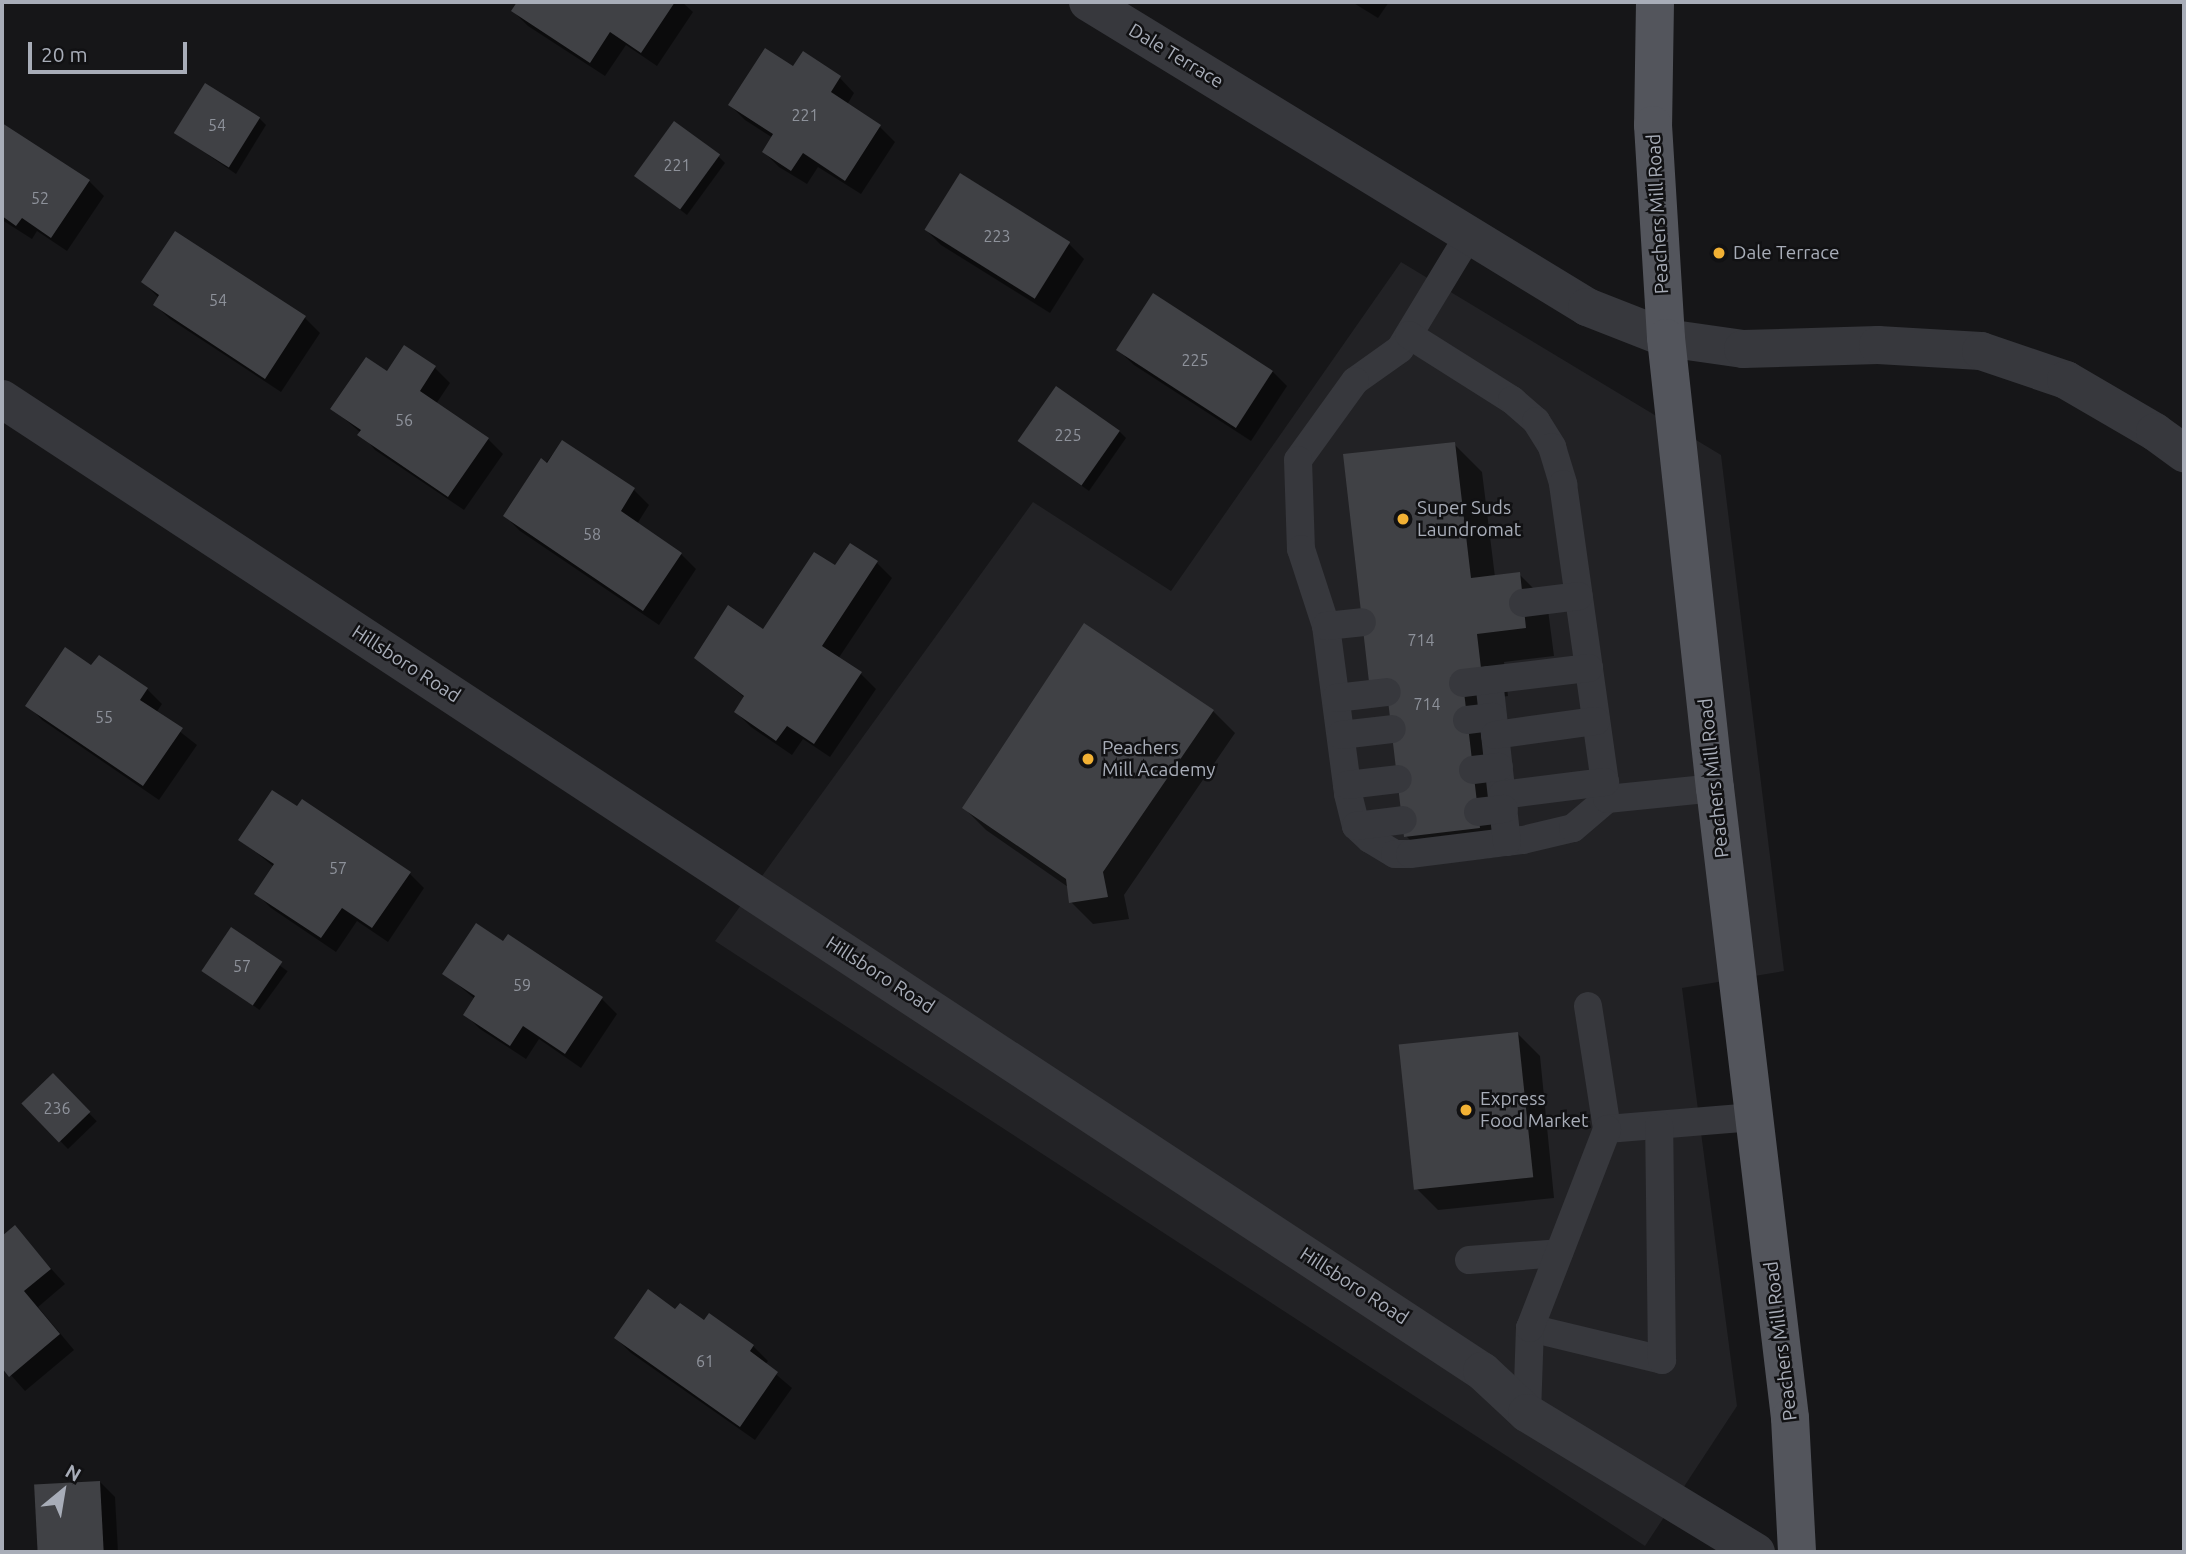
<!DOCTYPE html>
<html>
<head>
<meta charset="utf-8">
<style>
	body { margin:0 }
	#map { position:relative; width:2186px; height:1554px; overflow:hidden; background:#161618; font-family:Ubuntu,sans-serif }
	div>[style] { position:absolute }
	.built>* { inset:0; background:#222225 }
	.shadow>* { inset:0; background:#0007; transform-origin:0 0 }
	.building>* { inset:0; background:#404145; transform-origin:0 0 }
	.service>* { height:28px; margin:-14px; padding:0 14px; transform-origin:14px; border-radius:14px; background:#37383d }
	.minor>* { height:38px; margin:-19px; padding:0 19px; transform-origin:19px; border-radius:19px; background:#37383d }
	.primary>* { height:38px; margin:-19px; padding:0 19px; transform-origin:19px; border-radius:19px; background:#53555c }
	.dots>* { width:19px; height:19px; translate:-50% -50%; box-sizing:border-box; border:4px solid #111113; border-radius:50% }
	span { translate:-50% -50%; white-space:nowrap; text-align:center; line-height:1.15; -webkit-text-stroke:5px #111113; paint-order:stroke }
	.number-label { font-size:16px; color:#8e929b }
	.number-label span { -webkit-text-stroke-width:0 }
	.street-label { font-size:19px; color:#a8adb8 }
	.poi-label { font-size:19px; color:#a8adb8 }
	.left { translate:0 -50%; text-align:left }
	.frame { position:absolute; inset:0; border:4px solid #a8adb8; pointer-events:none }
	.north { position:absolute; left:28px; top:1456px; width:70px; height:70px; -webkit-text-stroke:5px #111113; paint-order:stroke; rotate:30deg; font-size:19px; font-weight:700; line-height:28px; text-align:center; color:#a8adb8 }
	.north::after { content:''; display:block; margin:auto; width:24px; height:32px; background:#a8adb8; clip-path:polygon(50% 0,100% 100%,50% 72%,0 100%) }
	.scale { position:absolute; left:28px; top:42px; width:159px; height:32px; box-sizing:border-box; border:4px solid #a8adb8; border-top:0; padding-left:9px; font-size:21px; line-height:24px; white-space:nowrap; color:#a8adb8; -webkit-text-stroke:5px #111113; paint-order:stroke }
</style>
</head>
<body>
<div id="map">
	<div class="built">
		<div style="clip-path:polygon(1401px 262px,1721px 455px,1784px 971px,1682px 988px,1737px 1406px,1645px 1546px,715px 941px,1033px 502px,1171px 591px)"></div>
	</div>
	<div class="shadow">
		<div style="clip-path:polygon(519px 2px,682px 2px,693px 12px,657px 66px,626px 45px,605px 76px,528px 26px,513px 11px)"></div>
		<div style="clip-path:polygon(1352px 2px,1389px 2px,1378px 18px)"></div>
		<div style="clip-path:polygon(794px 68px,840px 78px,854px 93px,847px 105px,880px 127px,895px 142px,861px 194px,818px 167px,807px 184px,779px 167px,764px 152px,773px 138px,745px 120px,730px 105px)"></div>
		<div style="clip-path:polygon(259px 118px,266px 125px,236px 174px,176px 133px)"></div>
		<div style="clip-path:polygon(2px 125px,89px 181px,104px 196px,67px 251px,37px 231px,32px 239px,2px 220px)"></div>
		<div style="clip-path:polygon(718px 156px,725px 163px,687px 215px,636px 176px)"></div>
		<div style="clip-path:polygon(960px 176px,1069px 244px,1084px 259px,1050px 313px,941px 245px,926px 230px)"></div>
		<div style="clip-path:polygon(143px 282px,305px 318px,320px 333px,281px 392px,170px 319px,155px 305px,158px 297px)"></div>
		<div style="clip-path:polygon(405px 347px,435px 368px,450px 383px,436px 404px,488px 439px,503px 454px,464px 510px,375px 450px,361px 433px,333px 409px,387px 374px)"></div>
		<div style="clip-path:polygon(1119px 351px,1272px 371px,1287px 386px,1251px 441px,1134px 365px)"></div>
		<div style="clip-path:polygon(1119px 431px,1126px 438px,1089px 491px,1019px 441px)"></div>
		<div style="clip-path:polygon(562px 442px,634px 490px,649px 505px,637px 524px,681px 554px,696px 569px,659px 625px,520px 531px,505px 516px)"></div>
		<div style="clip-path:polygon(1454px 444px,1482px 472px,1495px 577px,1519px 574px,1547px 602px,1554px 656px,1504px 662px,1508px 696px,1489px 699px,1507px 856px,1434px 864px,1406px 836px)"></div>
		<div style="clip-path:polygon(877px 563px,892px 578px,838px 659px,861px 674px,876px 689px,830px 757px,803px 739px,792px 755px,751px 727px,736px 712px,745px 698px,696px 657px,763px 632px)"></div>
		<div style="clip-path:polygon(1085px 626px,1213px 711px,1235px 733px,1124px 895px,1129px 919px,1093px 924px,1071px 902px,1068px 887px,986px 830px,964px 808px)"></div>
		<div style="clip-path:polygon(92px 668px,147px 689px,162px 704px,156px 713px,197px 745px,159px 800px,42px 720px,28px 705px)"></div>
		<div style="clip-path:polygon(240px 839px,410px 874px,424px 888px,388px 942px,357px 921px,336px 952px,271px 908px,256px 893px,274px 867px)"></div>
		<div style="left:231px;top:930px;width:70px;height:48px;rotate:36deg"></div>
		<div style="clip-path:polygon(508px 937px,602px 999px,617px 1014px,581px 1068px,539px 1039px,526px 1059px,480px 1029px,465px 1014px,475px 999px,445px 974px,504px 943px)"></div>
		<div style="clip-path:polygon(1518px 1034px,1540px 1056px,1554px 1198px,1438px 1210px,1416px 1188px)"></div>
		<div style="left:53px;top:1076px;width:63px;height:40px;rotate:46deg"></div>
		<div style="clip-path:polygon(14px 1228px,65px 1284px,38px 1307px,74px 1350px,25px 1391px,2px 1365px,2px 1238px)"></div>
		<div style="clip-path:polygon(676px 1312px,753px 1346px,768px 1361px,765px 1365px,792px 1388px,755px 1440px,631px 1353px,616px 1338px)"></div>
		<div style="clip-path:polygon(100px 1482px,115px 1497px,118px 1552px,39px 1552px,36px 1485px)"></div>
	</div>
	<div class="building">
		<div style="clip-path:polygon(517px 2px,675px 2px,641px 53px,610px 32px,590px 63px,511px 11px)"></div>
		<div style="clip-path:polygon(765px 48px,793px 66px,803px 51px,841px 76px,831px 92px,881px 125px,845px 181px,803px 153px,791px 171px,762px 152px,773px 134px,728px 105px)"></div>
		<div style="left:205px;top:83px;width:65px;height:59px;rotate:32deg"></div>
		<div style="left:674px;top:121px;width:57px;height:68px;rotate:36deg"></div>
		<div style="clip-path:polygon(2px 123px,90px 180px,51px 238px,22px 218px,16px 226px,2px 216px)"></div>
		<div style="left:960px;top:173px;width:130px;height:67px;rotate:32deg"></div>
		<div style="clip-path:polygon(175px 231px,306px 316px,265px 379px,153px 305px,159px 295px,141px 282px)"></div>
		<div style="left:1153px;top:293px;width:143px;height:68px;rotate:33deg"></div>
		<div style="clip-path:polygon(404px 345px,436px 366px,420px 391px,489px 438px,448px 497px,357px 435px,361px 430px,330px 409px,366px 357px,387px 371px)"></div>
		<div style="left:1056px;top:386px;width:78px;height:67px;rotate:35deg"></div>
		<div style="clip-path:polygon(562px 440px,635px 488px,621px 511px,682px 553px,643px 611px,503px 516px,541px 458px,547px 463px)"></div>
		<div style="clip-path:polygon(1455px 442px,1471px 578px,1520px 572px,1526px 628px,1477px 634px,1481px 668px,1463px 683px,1480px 828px,1404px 837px,1387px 692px,1369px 682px,1343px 454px)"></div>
		<div style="clip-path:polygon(850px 543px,878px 561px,822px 646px,862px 672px,814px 744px,787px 726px,776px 741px,734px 712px,744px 696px,694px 658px,728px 605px,763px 629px,814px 552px,835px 565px)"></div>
		<div style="clip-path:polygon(1084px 623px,1214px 710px,1103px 872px,1108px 897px,1069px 903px,1066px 879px,962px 808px)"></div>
		<div style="clip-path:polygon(65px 647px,91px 665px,99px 655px,148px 688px,140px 700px,183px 728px,143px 786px,25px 706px)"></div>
		<div style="clip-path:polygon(272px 790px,297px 806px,302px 799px,411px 872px,372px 928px,342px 908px,321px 938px,254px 894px,274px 864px,238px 840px)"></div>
		<div style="clip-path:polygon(476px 923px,503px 941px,508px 934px,603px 997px,565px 1054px,523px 1026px,510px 1046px,463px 1015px,475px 996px,442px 974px)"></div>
		<div style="left:231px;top:927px;width:62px;height:53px;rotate:34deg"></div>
		<div style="left:1518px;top:1032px;width:146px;height:120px;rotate:84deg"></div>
		<div style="left:53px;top:1073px;width:54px;height:44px;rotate:46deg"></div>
		<div style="clip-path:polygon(15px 1225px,51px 1269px,24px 1291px,60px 1334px,9px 1377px,2px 1368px,2px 1236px)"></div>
		<div style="clip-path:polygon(648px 1289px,675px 1309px,680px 1303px,704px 1320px,709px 1313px,754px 1345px,750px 1351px,778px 1372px,740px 1427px,614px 1338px)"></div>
		<div style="left:100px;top:1481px;width:71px;height:66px;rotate:87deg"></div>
	</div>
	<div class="service">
		<div style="left:1469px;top:235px;width:133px;rotate:121.2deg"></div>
		<div style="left:1400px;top:349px;width:55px;rotate:144.6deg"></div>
		<div style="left:1355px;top:381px;width:97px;rotate:125.8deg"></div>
		<div style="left:1298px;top:460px;width:89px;rotate:88.1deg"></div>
		<div style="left:1301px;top:549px;width:81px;rotate:72deg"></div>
		<div style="left:1326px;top:626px;width:169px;rotate:82.5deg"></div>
		<div style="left:1348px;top:794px;width:33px;rotate:76deg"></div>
		<div style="left:1356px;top:826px;width:19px;rotate:43deg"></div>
		<div style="left:1370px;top:839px;width:29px;rotate:31deg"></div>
		<div style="left:1395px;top:854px;width:15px"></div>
		<div style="left:1410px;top:854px;width:114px;rotate:-7.1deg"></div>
		<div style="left:1523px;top:840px;width:51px;rotate:-13.5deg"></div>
		<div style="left:1573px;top:828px;width:45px;rotate:-40.5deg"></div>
		<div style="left:1409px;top:335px;width:122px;rotate:32.3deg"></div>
		<div style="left:1512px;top:400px;width:32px;rotate:41deg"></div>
		<div style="left:1536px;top:421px;width:31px;rotate:58deg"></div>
		<div style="left:1552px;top:447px;width:39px;rotate:73deg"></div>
		<div style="left:1563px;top:484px;width:318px;rotate:82deg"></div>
		<div style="left:1607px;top:799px;width:109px;rotate:-5.8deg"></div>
		<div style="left:1523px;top:603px;width:56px;rotate:-7.1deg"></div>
		<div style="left:1326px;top:626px;width:36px;rotate:-6deg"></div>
		<div style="left:1489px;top:680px;width:163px;rotate:83.7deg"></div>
		<div style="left:1463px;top:683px;width:127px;rotate:-6.8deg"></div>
		<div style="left:1336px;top:698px;width:51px;rotate:-6.7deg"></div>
		<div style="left:1467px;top:720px;width:26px;rotate:-7deg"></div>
		<div style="left:1341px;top:735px;width:51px;rotate:-6.7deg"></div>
		<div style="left:1495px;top:735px;width:102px;rotate:-7.9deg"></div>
		<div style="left:1473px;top:770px;width:26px;rotate:-7deg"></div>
		<div style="left:1347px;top:785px;width:51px;rotate:-6.7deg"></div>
		<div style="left:1502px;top:795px;width:104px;rotate:-7.2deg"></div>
		<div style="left:1478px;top:812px;width:26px;rotate:-7deg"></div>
		<div style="left:1356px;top:826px;width:47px;rotate:-7.3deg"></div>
		<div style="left:1588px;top:1006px;width:124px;rotate:81.2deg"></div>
		<div style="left:1607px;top:1129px;width:147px;rotate:-4.7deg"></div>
		<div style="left:1469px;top:1260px;width:90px;rotate:-4.4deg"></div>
		<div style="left:1530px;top:1328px;width:136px;rotate:13.6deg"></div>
		<div style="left:1662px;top:1360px;width:234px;rotate:-90.7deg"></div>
		<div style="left:1527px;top:1413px;width:85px;rotate:-88deg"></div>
		<div style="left:1530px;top:1328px;width:213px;rotate:-68.8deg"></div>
	</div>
	<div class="minor">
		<div style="left:1088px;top:2px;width:585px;rotate:31.43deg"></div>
		<div style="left:1587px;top:307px;width:85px;rotate:21.4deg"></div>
		<div style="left:1666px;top:338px;width:78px;rotate:8.1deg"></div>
		<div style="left:1743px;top:349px;width:135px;rotate:-1.7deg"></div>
		<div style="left:1878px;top:345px;width:103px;rotate:3.3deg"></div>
		<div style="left:1981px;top:351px;width:90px;rotate:18.8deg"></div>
		<div style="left:2066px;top:380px;width:103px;rotate:30.3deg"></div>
		<div style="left:2155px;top:432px;width:36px;rotate:36deg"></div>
		<div style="left:2px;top:399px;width:1771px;rotate:33.3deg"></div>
		<div style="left:1482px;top:1371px;width:62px;rotate:43deg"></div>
		<div style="left:1527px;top:1413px;width:268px;rotate:31.3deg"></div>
	</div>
	<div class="primary">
		<div style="left:1655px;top:2px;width:123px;rotate:90.9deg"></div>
		<div style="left:1653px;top:125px;width:213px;rotate:86.5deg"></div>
		<div style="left:1666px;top:338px;width:453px;rotate:83.8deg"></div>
		<div style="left:1715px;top:788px;width:634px;rotate:83.21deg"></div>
		<div style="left:1790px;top:1418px;width:134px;rotate:87deg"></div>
	</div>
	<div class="dots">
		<div style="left:1719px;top:253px;background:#f2b134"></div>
		<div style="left:1403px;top:519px;background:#f2b134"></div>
		<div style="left:1088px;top:759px;background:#f2b134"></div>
		<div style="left:1466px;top:1110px;background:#f2b134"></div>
	</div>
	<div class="number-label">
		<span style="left:805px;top:115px">221</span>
		<span style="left:217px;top:125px">54</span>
		<span style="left:677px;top:165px">221</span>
		<span style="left:40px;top:198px">52</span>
		<span style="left:997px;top:236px">223</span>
		<span style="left:218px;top:300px">54</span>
		<span style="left:1195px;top:360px">225</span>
		<span style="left:404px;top:420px">56</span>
		<span style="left:1068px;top:435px">225</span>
		<span style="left:592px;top:534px">58</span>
		<span style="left:1421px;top:640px">714</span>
		<span style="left:1427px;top:704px">714</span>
		<span style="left:104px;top:717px">55</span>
		<span style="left:338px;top:868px">57</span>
		<span style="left:242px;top:966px">57</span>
		<span style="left:522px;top:985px">59</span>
		<span style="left:57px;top:1108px">236</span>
		<span style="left:705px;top:1361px">61</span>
	</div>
	<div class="street-label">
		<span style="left:1176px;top:56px;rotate:31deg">Dale Terrace</span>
		<span style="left:1658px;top:214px;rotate:-93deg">Peachers Mill Road</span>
		<span style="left:406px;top:664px;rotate:33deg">Hillsboro Road</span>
		<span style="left:1714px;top:778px;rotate:-96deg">Peachers Mill Road</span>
		<span style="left:880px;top:975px;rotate:33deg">Hillsboro Road</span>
		<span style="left:1354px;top:1286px;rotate:33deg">Hillsboro Road</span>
		<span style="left:1781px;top:1341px;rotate:-97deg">Peachers Mill Road</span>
	</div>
	<div class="poi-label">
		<span class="left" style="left:1733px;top:253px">Dale Terrace</span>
		<span class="left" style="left:1417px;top:519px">Super Suds<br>Laundromat</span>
		<span class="left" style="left:1102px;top:759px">Peachers<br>Mill Academy</span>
		<span class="left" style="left:1480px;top:1110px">Express<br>Food Market</span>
	</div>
	<div class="frame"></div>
	<div class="north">N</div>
	<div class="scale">20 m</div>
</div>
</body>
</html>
